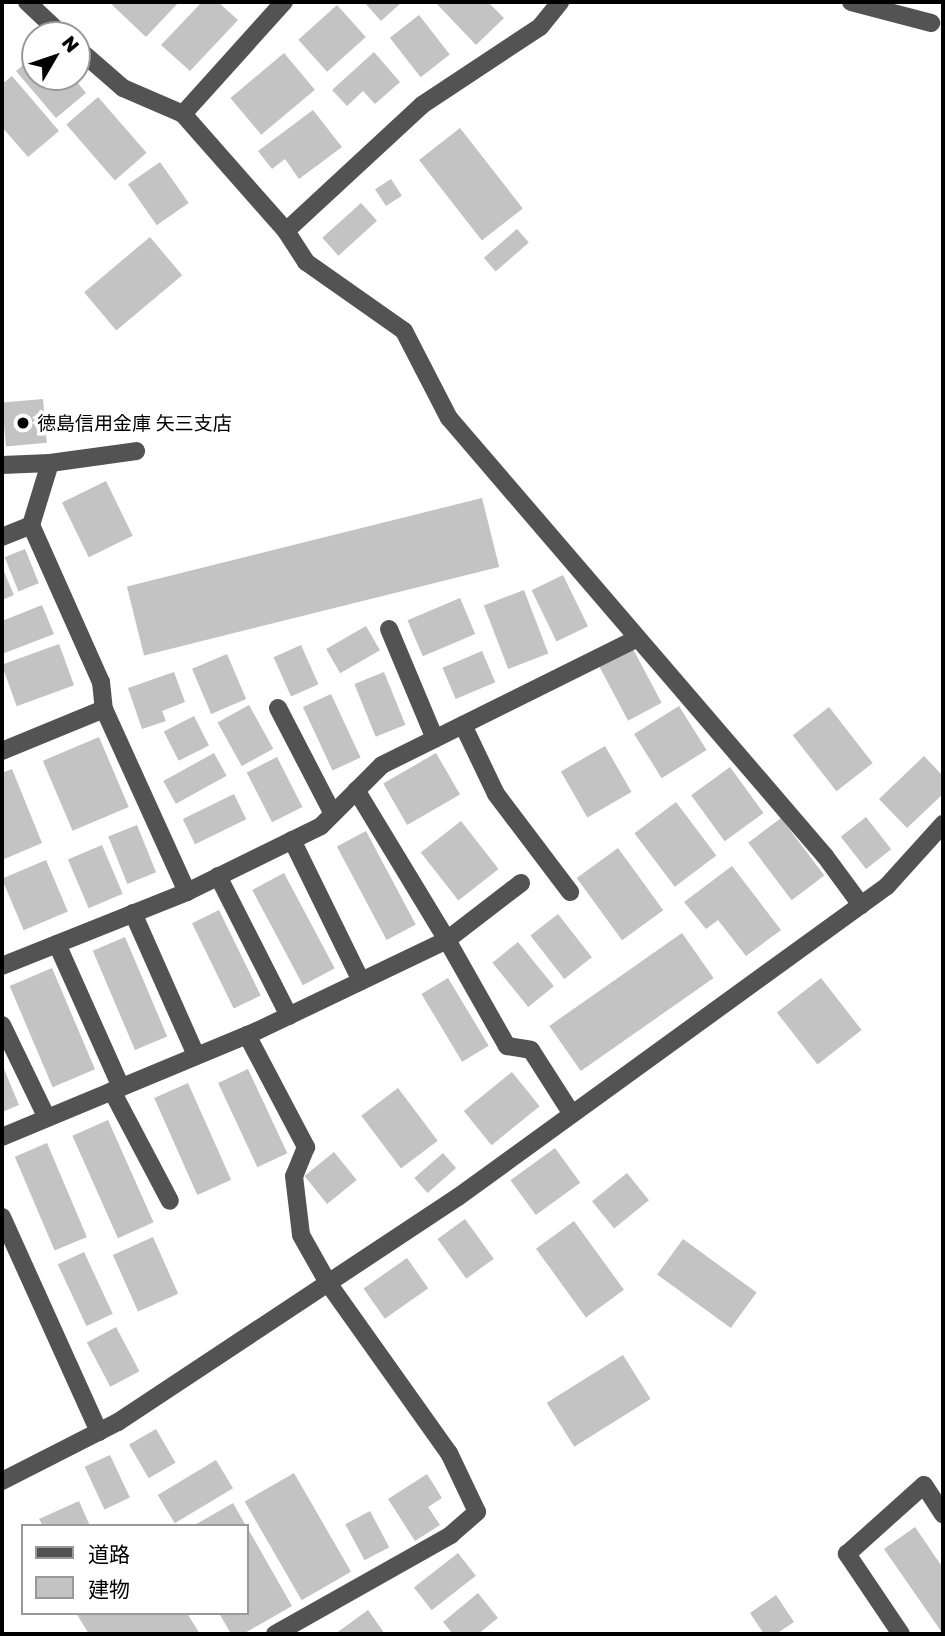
<!DOCTYPE html>
<html>
<head>
<meta charset="utf-8">
<style>
	body { margin:0 }
	#map { position:relative; width:945px; height:1636px; overflow:hidden; background:#fff; font-family:"Golos Text","Noto Sans JP",sans-serif }
	div>[style] { position:absolute }
	.building>* { inset:0; background:#c3c3c3; transform-origin:0 0 }
	.minor>* { height:18px; margin:-9px; padding:0 9px; transform-origin:9px; border-radius:9px; background:#535353 }
	.dots>* { width:19px; height:19px; translate:-50% -50%; box-sizing:border-box; border:4px solid #fff; border-radius:50% }
	span { translate:-50% -50%; white-space:nowrap; text-align:center; line-height:1.15; -webkit-text-stroke:7px #fff; paint-order:stroke }
	.poi-label { font-size:19px; color:#000 }
	.left { translate:0 -50%; text-align:left }
	.frame { position:absolute; inset:0; border:4px solid #000; pointer-events:none }
	.legend { position:absolute; left:21px; top:1524px; width:228px; height:91px; box-sizing:border-box; background:#fff; border:2px solid #999; margin:0; padding:9px 12px; list-style:none; font-size:21px; color:#000 }
	.legend li { display:flex; align-items:center; gap:14px; height:35px }
	.legend b { width:35px; border:2px solid #999 }
	.north { position:absolute; left:21px; top:21px; width:70px; height:70px; box-sizing:border-box; background:#fff; border:2px solid #999; border-radius:50%; rotate:51deg; font-size:19px; font-weight:700; line-height:28px; text-align:center; color:#000 }
	.north::after { content:''; display:block; margin:auto; width:24px; height:32px; background:#000; clip-path:polygon(50% 0,100% 100%,50% 72%,0 100%) }
</style>
</head>
<body>
<div id="map">
	<div class="building">
		<div style="clip-path:polygon(109px 2px,179px 2px,146px 37px)"></div>
		<div style="clip-path:polygon(202px 2px,218px 2px,238px 20px,190px 71px,161px 45px)"></div>
		<div style="clip-path:polygon(364px 2px,402px 2px,381px 21px)"></div>
		<div style="clip-path:polygon(435px 2px,488px 2px,504px 18px,476px 45px)"></div>
		<div style="left:337px;top:5px;width:43px;height:52px;rotate:48deg"></div>
		<div style="left:419px;top:15px;width:50px;height:37px;rotate:52deg"></div>
		<div style="clip-path:polygon(374px 52px,400px 82px,375px 104px,363px 91px,347px 106px,332px 90px)"></div>
		<div style="left:284px;top:53px;width:48px;height:70px;rotate:50deg"></div>
		<div style="clip-path:polygon(35px 55px,35px 77px,73px 77px,86px 93px,56px 118px,16px 71px)"></div>
		<div style="clip-path:polygon(12px 76px,59px 131px,28px 157px,2px 127px,2px 84px)"></div>
		<div style="left:98px;top:97px;width:74px;height:42px;rotate:49deg"></div>
		<div style="clip-path:polygon(313px 110px,342px 147px,299px 179px,285px 159px,272px 169px,258px 151px)"></div>
		<div style="left:460px;top:128px;width:102px;height:52px;rotate:52deg"></div>
		<div style="left:160px;top:162px;width:50px;height:39px;rotate:55deg"></div>
		<div style="left:391px;top:179px;width:20px;height:19px;rotate:57deg"></div>
		<div style="left:361px;top:203px;width:24px;height:52px;rotate:48deg"></div>
		<div style="left:517px;top:229px;width:18px;height:44px;rotate:49deg"></div>
		<div style="left:150px;top:237px;width:50px;height:86px;rotate:50deg"></div>
		<div style="left:43px;top:399px;width:44px;height:41px;rotate:85deg"></div>
		<div style="left:106px;top:481px;width:61px;height:49px;rotate:64deg"></div>
		<div style="left:482px;top:498px;width:71px;height:366px;rotate:76deg"></div>
		<div style="left:25px;top:549px;width:37px;height:22px;rotate:68deg"></div>
		<div style="clip-path:polygon(2px 567px,14px 595px,2px 600px)"></div>
		<div style="left:563px;top:575px;width:57px;height:35px;rotate:64deg"></div>
		<div style="left:524px;top:590px;width:68px;height:43px;rotate:69deg"></div>
		<div style="left:460px;top:598px;width:39px;height:57px;rotate:67deg"></div>
		<div style="clip-path:polygon(42px 605px,54px 634px,2px 654px,2px 621px)"></div>
		<div style="left:366px;top:626px;width:28px;height:46px;rotate:60deg"></div>
		<div style="left:59px;top:644px;width:44px;height:61px;rotate:70deg"></div>
		<div style="left:301px;top:645px;width:43px;height:30px;rotate:66deg"></div>
		<div style="left:633px;top:649px;width:61px;height:38px;rotate:62deg"></div>
		<div style="left:482px;top:651px;width:34px;height:43px;rotate:67deg"></div>
		<div style="left:227px;top:654px;width:49px;height:38px;rotate:67deg"></div>
		<div style="clip-path:polygon(174px 672px,185px 702px,162px 711px,166px 721px,142px 729px,128px 688px)"></div>
		<div style="left:384px;top:672px;width:57px;height:32px;rotate:68deg"></div>
		<div style="left:331px;top:694px;width:70px;height:31px;rotate:65deg"></div>
		<div style="left:249px;top:705px;width:50px;height:36px;rotate:61deg"></div>
		<div style="left:679px;top:706px;width:52px;height:53px;rotate:58deg"></div>
		<div style="left:829px;top:707px;width:71px;height:46px;rotate:52deg"></div>
		<div style="left:194px;top:716px;width:33px;height:34px;rotate:63deg"></div>
		<div style="left:99px;top:737px;width:76px;height:61px;rotate:67deg"></div>
		<div style="left:605px;top:746px;width:53px;height:51px;rotate:60deg"></div>
		<div style="left:214px;top:753px;width:26px;height:58px;rotate:61deg"></div>
		<div style="left:436px;top:753px;width:48px;height:61px;rotate:60deg"></div>
		<div style="clip-path:polygon(924px 756px,943px 776px,943px 794px,907px 828px,879px 799px)"></div>
		<div style="left:277px;top:757px;width:56px;height:34px;rotate:63deg"></div>
		<div style="left:730px;top:767px;width:57px;height:48px;rotate:54deg"></div>
		<div style="clip-path:polygon(12px 769px,42px 843px,2px 860px,2px 773px)"></div>
		<div style="left:234px;top:794px;width:28px;height:57px;rotate:64deg"></div>
		<div style="left:676px;top:802px;width:67px;height:52px;rotate:53deg"></div>
		<div style="left:866px;top:817px;width:41px;height:32px;rotate:52deg"></div>
		<div style="left:781px;top:818px;width:72px;height:41px;rotate:53deg"></div>
		<div style="left:461px;top:821px;width:61px;height:51px;rotate:52deg"></div>
		<div style="left:137px;top:825px;width:51px;height:31px;rotate:68deg"></div>
		<div style="left:366px;top:831px;width:106px;height:33px;rotate:62deg"></div>
		<div style="left:102px;top:845px;width:53px;height:37px;rotate:67deg"></div>
		<div style="left:618px;top:848px;width:77px;height:51px;rotate:54deg"></div>
		<div style="left:46px;top:860px;width:56px;height:48px;rotate:67deg"></div>
		<div style="clip-path:polygon(732px 866px,781px 930px,746px 956px,718px 920px,706px 929px,684px 902px)"></div>
		<div style="left:284px;top:873px;width:108px;height:36px;rotate:62deg"></div>
		<div style="left:219px;top:910px;width:95px;height:30px;rotate:64deg"></div>
		<div style="left:558px;top:914px;width:55px;height:35px;rotate:52deg"></div>
		<div style="left:682px;top:933px;width:55px;height:162px;rotate:55deg"></div>
		<div style="left:125px;top:937px;width:108px;height:35px;rotate:67deg"></div>
		<div style="left:518px;top:942px;width:57px;height:33px;rotate:51deg"></div>
		<div style="left:52px;top:968px;width:110px;height:46px;rotate:67deg"></div>
		<div style="left:448px;top:978px;width:79px;height:31px;rotate:59deg"></div>
		<div style="left:821px;top:978px;width:66px;height:56px;rotate:52deg"></div>
		<div style="clip-path:polygon(2px 1064px,19px 1105px,2px 1112px)"></div>
		<div style="left:248px;top:1069px;width:93px;height:33px;rotate:65deg"></div>
		<div style="left:512px;top:1072px;width:44px;height:62px;rotate:51deg"></div>
		<div style="left:188px;top:1083px;width:106px;height:37px;rotate:66deg"></div>
		<div style="left:398px;top:1088px;width:66px;height:46px;rotate:53deg"></div>
		<div style="left:108px;top:1120px;width:112px;height:39px;rotate:66deg"></div>
		<div style="left:47px;top:1143px;width:102px;height:35px;rotate:67deg"></div>
		<div style="left:555px;top:1148px;width:43px;height:55px;rotate:54deg"></div>
		<div style="left:334px;top:1152px;width:36px;height:38px;rotate:51deg"></div>
		<div style="left:443px;top:1153px;width:20px;height:38px;rotate:49deg"></div>
		<div style="left:627px;top:1173px;width:35px;height:45px;rotate:51deg"></div>
		<div style="left:465px;top:1219px;width:49px;height:34px;rotate:54deg"></div>
		<div style="left:574px;top:1221px;width:85px;height:47px;rotate:54deg"></div>
		<div style="left:153px;top:1237px;width:62px;height:44px;rotate:66deg"></div>
		<div style="left:683px;top:1239px;width:91px;height:44px;rotate:36deg"></div>
		<div style="left:84px;top:1252px;width:68px;height:29px;rotate:65deg"></div>
		<div style="left:407px;top:1258px;width:37px;height:53px;rotate:55deg"></div>
		<div style="left:116px;top:1327px;width:50px;height:33px;rotate:62deg"></div>
		<div style="left:623px;top:1355px;width:52px;height:90px;rotate:58deg"></div>
		<div style="left:156px;top:1429px;width:39px;height:31px;rotate:60deg"></div>
		<div style="left:110px;top:1455px;width:47px;height:28px;rotate:65deg"></div>
		<div style="left:216px;top:1460px;width:33px;height:68px;rotate:59deg"></div>
		<div style="left:294px;top:1473px;width:114px;height:57px;rotate:60deg"></div>
		<div style="clip-path:polygon(427px 1474px,442px 1498px,428px 1507px,440px 1525px,415px 1541px,388px 1499px)"></div>
		<div style="clip-path:polygon(79px 1501px,90px 1526px,43px 1526px,39px 1519px)"></div>
		<div style="clip-path:polygon(233px 1503px,246px 1526px,193px 1526px)"></div>
		<div style="left:370px;top:1511px;width:41px;height:28px;rotate:62deg"></div>
		<div style="clip-path:polygon(247px 1527px,292px 1606px,243px 1634px,231px 1634px,219px 1613px,247px 1613px)"></div>
		<div style="clip-path:polygon(915px 1527px,943px 1568px,943px 1634px,884px 1549px)"></div>
		<div style="left:458px;top:1553px;width:29px;height:56px;rotate:52deg"></div>
		<div style="clip-path:polygon(478px 1593px,498px 1618px,478px 1634px,453px 1634px,443px 1622px)"></div>
		<div style="clip-path:polygon(776px 1595px,794px 1622px,776px 1634px,764px 1634px,750px 1613px)"></div>
		<div style="clip-path:polygon(368px 1610px,385px 1634px,335px 1634px)"></div>
		<div style="clip-path:polygon(76px 1613px,187px 1613px,200px 1634px,89px 1634px)"></div>
	</div>
	<div class="minor">
		<div style="left:27px;top:2px;width:48px;rotate:43.3deg"></div>
		<div style="left:851px;top:2px;width:83px;rotate:14.7deg"></div>
		<div style="left:77px;top:48px;width:61px;rotate:41deg"></div>
		<div style="left:123px;top:88px;width:65px;rotate:23.4deg"></div>
		<div style="left:183px;top:114px;width:156px;rotate:48.6deg"></div>
		<div style="left:286px;top:231px;width:37px;rotate:57deg"></div>
		<div style="left:306px;top:262px;width:120px;rotate:35.1deg"></div>
		<div style="left:404px;top:331px;width:98px;rotate:62.7deg"></div>
		<div style="left:449px;top:418px;width:577px;rotate:49.36deg"></div>
		<div style="left:825px;top:856px;width:61px;rotate:53.7deg"></div>
		<div style="left:183px;top:114px;width:151px;rotate:-48deg"></div>
		<div style="left:286px;top:231px;width:185px;rotate:-42.8deg"></div>
		<div style="left:422px;top:105px;width:141px;rotate:-33.5deg"></div>
		<div style="left:540px;top:27px;width:32px;rotate:-51deg"></div>
		<div style="left:50px;top:463px;width:87px;rotate:-7.9deg"></div>
		<div style="left:2px;top:465px;width:48px;rotate:-2.4deg"></div>
		<div style="left:50px;top:463px;width:65px;rotate:107deg"></div>
		<div style="left:2px;top:537px;width:31px;rotate:-22deg"></div>
		<div style="left:31px;top:525px;width:172px;rotate:66deg"></div>
		<div style="left:101px;top:682px;width:27px;rotate:84deg"></div>
		<div style="left:104px;top:709px;width:201px;rotate:65.6deg"></div>
		<div style="left:187px;top:892px;width:149px;rotate:-26.2deg"></div>
		<div style="left:321px;top:826px;width:86px;rotate:-45deg"></div>
		<div style="left:382px;top:765px;width:284px;rotate:-26.4deg"></div>
		<div style="left:389px;top:629px;width:119px;rotate:67.3deg"></div>
		<div style="left:278px;top:708px;width:119px;rotate:62.6deg"></div>
		<div style="left:463px;top:725px;width:76px;rotate:64.4deg"></div>
		<div style="left:496px;top:794px;width:123px;rotate:52.9deg"></div>
		<div style="left:2px;top:751px;width:110px;rotate:-22.4deg"></div>
		<div style="left:292px;top:840px;width:157px;rotate:63.9deg"></div>
		<div style="left:218px;top:876px;width:157px;rotate:63.1deg"></div>
		<div style="left:521px;top:883px;width:93px;rotate:142.4deg"></div>
		<div style="left:447px;top:940px;width:122px;rotate:60.5deg"></div>
		<div style="left:507px;top:1046px;width:24px;rotate:9deg"></div>
		<div style="left:531px;top:1050px;width:76px;rotate:57.4deg"></div>
		<div style="left:133px;top:913px;width:155px;rotate:66.1deg"></div>
		<div style="left:57px;top:944px;width:157px;rotate:65.9deg"></div>
		<div style="left:2px;top:966px;width:199px;rotate:-21.8deg"></div>
		<div style="left:2px;top:1025px;width:103px;rotate:64.2deg"></div>
		<div style="left:247px;top:1035px;width:127px;rotate:62.2deg"></div>
		<div style="left:306px;top:1147px;width:31px;rotate:112deg"></div>
		<div style="left:294px;top:1176px;width:59px;rotate:83.2deg"></div>
		<div style="left:301px;top:1235px;width:55px;rotate:60.6deg"></div>
		<div style="left:328px;top:1283px;width:209px;rotate:54.6deg"></div>
		<div style="left:449px;top:1453px;width:65px;rotate:64.6deg"></div>
		<div style="left:477px;top:1512px;width:35px;rotate:139deg"></div>
		<div style="left:451px;top:1535px;width:202px;rotate:150.6deg"></div>
		<div style="left:112px;top:1091px;width:124px;rotate:62.2deg"></div>
		<div style="left:2px;top:1137px;width:276px;rotate:-22.6deg"></div>
		<div style="left:257px;top:1031px;width:211px;rotate:-25.6deg"></div>
		<div style="left:447px;top:940px;width:175px;rotate:-121.2deg"></div>
		<div style="left:2px;top:1217px;width:236px;rotate:65.7deg"></div>
		<div style="left:2px;top:1481px;width:130px;rotate:-27deg"></div>
		<div style="left:118px;top:1422px;width:408px;rotate:-33.5deg"></div>
		<div style="left:458px;top:1197px;width:530px;rotate:-35.94deg"></div>
		<div style="left:887px;top:886px;width:84px;rotate:-47.9deg"></div>
		<div style="left:901px;top:1634px;width:97px;rotate:-124deg"></div>
		<div style="left:847px;top:1554px;width:103px;rotate:-41.9deg"></div>
		<div style="left:924px;top:1485px;width:35px;rotate:57deg"></div>
	</div>
	<div class="dots">
		<div style="left:23px;top:423px;background:#000"></div>
	</div>
	<div class="poi-label">
		<span class="left" style="left:37px;top:423px">徳島信用金庫 矢三支店</span>
	</div>
	<div class="frame"></div>
	<ul class="legend">
	<li><b style="height:9px;background:#535353"></b>道路</li>
	<li><b style="height:19px;background:#c3c3c3"></b>建物</li>
	</ul>
	<div class="north">N</div>
</div>
</body>
</html>
